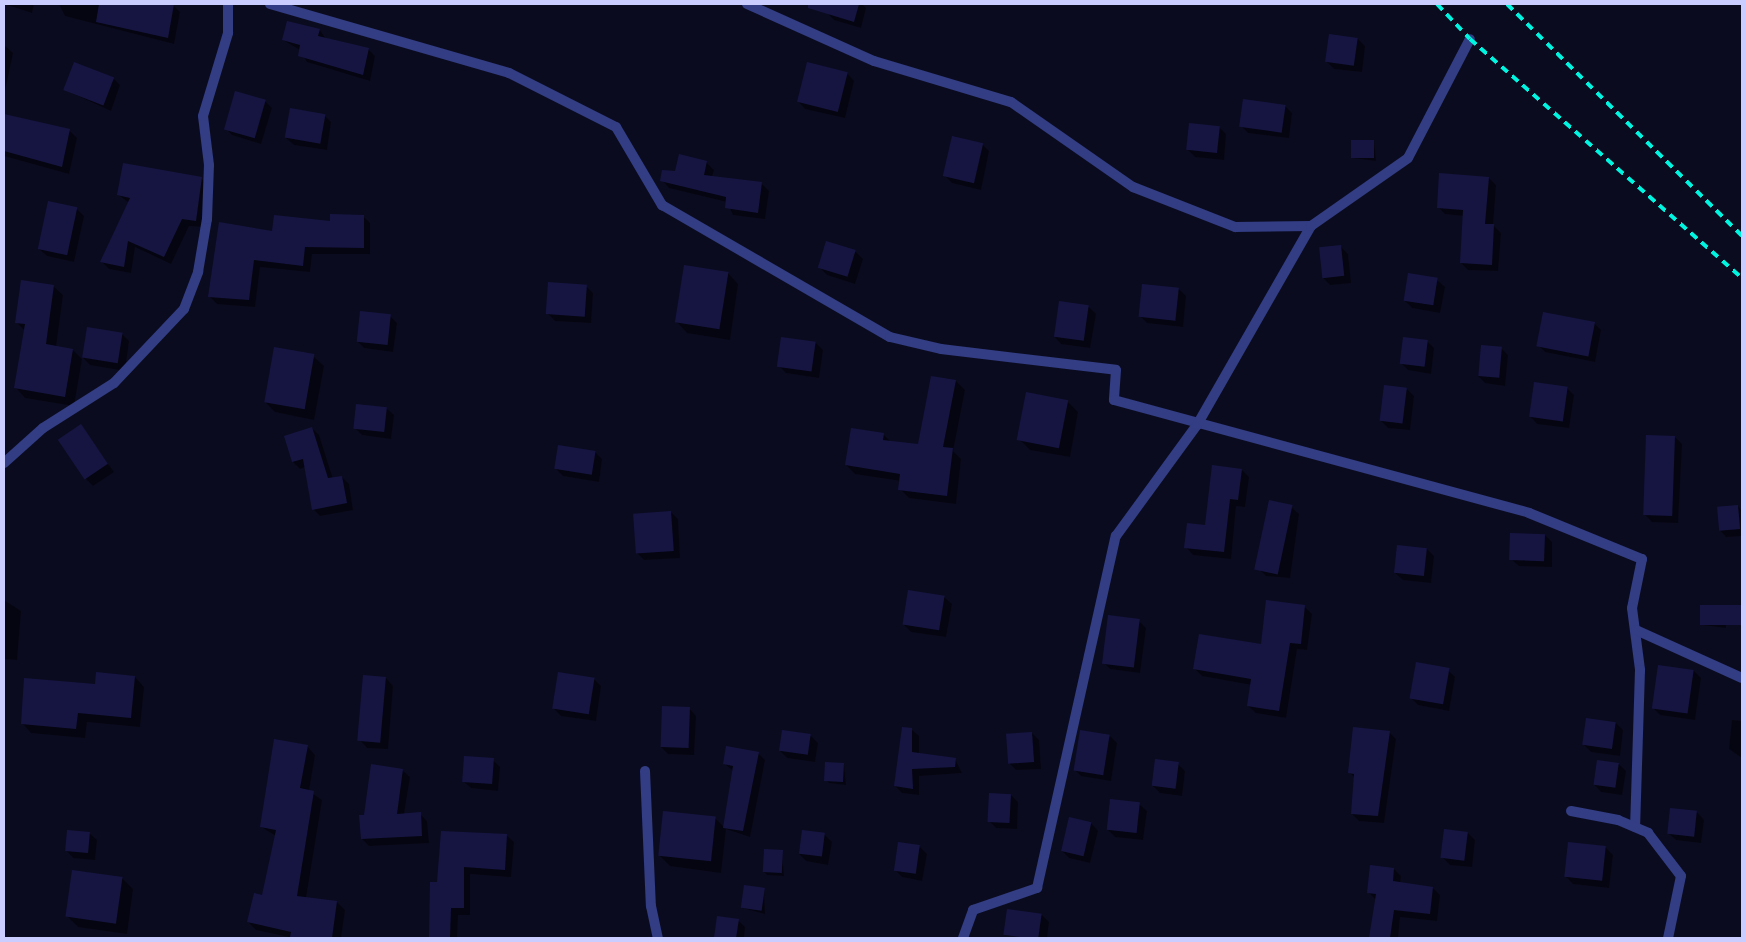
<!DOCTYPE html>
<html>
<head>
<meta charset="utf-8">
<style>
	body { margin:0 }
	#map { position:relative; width:1746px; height:942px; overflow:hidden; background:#0b0b20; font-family:"Titillium Web",sans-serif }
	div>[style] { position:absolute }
	.shadow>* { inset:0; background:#0007 }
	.building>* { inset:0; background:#161542; transform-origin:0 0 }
	.minor>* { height:10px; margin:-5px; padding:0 5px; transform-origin:5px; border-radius:5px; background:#323d83 }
	.rail>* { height:4px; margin-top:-2px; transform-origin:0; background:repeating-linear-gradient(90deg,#00f4e0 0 8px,transparent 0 14px) }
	span { translate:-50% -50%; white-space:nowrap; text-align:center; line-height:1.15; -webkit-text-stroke:4px #0b0b20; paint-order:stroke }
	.frame { position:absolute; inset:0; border:5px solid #c9cdff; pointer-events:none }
</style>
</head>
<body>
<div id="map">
	<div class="shadow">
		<div style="clip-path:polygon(4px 4px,34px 4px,32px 13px)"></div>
		<div style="clip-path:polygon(59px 4px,173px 5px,180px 12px,174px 44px,65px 16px)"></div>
		<div style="clip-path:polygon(830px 4px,862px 4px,866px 8px,861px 28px,834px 20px,827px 13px)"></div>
		<div style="clip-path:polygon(320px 30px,326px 39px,368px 49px,375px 56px,370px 81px,307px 62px,300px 50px,283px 40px)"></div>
		<div style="clip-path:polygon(1330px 36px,1358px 39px,1365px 46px,1362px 72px,1334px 69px,1327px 62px)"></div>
		<div style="clip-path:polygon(4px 45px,13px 53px,5px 91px,4px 91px)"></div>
		<div style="clip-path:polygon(847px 73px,854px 81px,845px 118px,805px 109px,798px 101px)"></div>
		<div style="clip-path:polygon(113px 78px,120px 85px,111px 111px,65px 90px)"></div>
		<div style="clip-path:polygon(265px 101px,272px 108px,261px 144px,232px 135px,225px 128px)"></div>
		<div style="clip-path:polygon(1285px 106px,1292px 113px,1289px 138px,1248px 133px,1241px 126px)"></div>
		<div style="clip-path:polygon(324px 115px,331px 122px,327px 150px,294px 145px,286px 138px)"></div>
		<div style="clip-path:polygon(4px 116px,70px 131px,77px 138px,69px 174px,4px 156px)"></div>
		<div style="clip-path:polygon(1219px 127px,1226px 134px,1224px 160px,1195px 157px,1188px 150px)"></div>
		<div style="clip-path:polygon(1374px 141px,1376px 161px,1352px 158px)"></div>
		<div style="clip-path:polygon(982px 144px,989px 151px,981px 190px,952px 183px,945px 176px)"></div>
		<div style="clip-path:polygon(706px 162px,714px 170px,712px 177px,762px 184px,769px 191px,765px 219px,733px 215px,727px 202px,669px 188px,662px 180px)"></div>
		<div style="clip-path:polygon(201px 178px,208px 185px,203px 227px,189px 226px,171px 264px,135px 247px,131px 273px,109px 269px,102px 262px,129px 203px,119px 195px)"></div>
		<div style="clip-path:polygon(1489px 178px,1496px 185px,1493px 225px,1501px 233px,1498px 271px,1468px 270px,1461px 263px,1464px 216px,1445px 214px,1438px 207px)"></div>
		<div style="clip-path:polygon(77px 209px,84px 216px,74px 262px,47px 256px,39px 249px)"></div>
		<div style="clip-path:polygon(363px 216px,370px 223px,370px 254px,312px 254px,310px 272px,260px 267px,255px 307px,217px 304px,210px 297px,273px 232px)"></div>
		<div style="clip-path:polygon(827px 243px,856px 252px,863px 259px,855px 284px,827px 275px,820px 268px)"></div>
		<div style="clip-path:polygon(1341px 247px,1348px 254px,1351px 283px,1330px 285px,1323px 278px)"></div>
		<div style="clip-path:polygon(728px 273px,738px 284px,730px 340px,687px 333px,677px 322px)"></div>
		<div style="clip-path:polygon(1437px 280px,1445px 287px,1440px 313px,1412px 308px,1404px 300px)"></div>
		<div style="clip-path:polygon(53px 286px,63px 295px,56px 347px,73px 350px,82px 359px,74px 406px,25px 398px,16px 388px,25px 331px,16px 322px)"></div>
		<div style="clip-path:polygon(586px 286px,593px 293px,591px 323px,555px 321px,548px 314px)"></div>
		<div style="clip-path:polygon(1179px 289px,1186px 296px,1183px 327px,1147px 323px,1140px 316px)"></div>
		<div style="clip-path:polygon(1089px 307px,1096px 314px,1090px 348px,1061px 344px,1054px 336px)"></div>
		<div style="clip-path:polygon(390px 316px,397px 323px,393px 352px,364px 348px,357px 341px)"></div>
		<div style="clip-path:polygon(1594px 323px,1601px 330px,1595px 362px,1545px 352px,1538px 345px)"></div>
		<div style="clip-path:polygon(122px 334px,129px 341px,125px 371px,90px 365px,83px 358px)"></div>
		<div style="clip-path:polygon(1427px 341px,1434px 348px,1431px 374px,1408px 370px,1401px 363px)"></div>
		<div style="clip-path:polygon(816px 343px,823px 350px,819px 378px,786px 373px,779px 366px)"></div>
		<div style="clip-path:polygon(1501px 348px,1508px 355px,1505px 386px,1485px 383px,1478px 376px)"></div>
		<div style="clip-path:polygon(313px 356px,324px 366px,314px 420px,275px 412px,265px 402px)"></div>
		<div style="clip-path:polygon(956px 381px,965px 390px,953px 451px,961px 459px,956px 504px,909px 498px,900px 489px,901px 481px,855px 474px,846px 465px,884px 435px,891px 442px,919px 446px)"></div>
		<div style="clip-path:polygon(1567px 388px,1574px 395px,1569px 428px,1537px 424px,1530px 416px)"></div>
		<div style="clip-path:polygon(1407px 389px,1414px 396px,1410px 430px,1388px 428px,1381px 421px)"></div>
		<div style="clip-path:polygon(1067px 401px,1078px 412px,1070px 457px,1030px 450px,1019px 439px)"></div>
		<div style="clip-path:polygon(386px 408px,394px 415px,391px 439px,362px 435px,355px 428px)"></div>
		<div style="clip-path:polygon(80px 426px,114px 472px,93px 486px,86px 479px)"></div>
		<div style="clip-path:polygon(312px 428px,319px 435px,333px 479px,342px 477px,349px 484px,353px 510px,320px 516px,313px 509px,305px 467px,300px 469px,293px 462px)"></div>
		<div style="clip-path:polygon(1675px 437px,1682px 444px,1678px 523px,1652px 522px,1645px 515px)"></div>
		<div style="clip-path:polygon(595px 452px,602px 459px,599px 482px,563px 476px,556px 469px)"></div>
		<div style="clip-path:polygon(1242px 470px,1249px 477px,1245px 507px,1236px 506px,1231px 559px,1193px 555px,1186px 547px,1206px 527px)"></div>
		<div style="clip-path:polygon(1738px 506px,1742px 511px,1742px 536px,1726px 537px,1719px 529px)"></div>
		<div style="clip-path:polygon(1291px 507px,1299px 514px,1290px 578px,1266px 576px,1259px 569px)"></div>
		<div style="clip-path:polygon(671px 512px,678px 519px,680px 558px,644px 560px,637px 553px)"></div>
		<div style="clip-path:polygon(1545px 535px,1552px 542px,1552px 567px,1519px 566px,1511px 559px)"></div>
		<div style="clip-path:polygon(1398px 546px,1427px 549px,1434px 556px,1431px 583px,1403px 580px,1395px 573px)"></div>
		<div style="clip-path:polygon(944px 597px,952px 604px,946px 637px,911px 632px,904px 625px)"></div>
		<div style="clip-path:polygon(4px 600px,21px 611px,17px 660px,4px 659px)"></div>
		<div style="clip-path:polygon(1305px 607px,1312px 614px,1307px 650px,1297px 649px,1286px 718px,1256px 713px,1248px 706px,1252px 685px,1202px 676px,1195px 669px,1262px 646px)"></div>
		<div style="clip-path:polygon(1726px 610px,1726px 628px,1702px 625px)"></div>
		<div style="clip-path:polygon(1139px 621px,1146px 628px,1140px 673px,1110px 669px,1103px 662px)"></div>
		<div style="clip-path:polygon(1659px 666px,1694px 671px,1701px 678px,1695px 720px,1660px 715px,1653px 708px)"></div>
		<div style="clip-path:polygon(1448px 670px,1455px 677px,1449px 711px,1418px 705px,1411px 698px)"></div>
		<div style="clip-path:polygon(135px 677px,144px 687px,140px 727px,87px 722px,85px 738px,31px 733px,22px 723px,96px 686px)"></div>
		<div style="clip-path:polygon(386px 678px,393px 686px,388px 749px,367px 748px,360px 740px)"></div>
		<div style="clip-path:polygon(594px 679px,601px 686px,596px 721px,561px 716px,554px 709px)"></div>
		<div style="clip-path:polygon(689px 708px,696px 716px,694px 755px,668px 754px,661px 747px)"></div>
		<div style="clip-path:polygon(1732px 720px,1742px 721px,1742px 758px,1729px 749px)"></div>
		<div style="clip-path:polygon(1616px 723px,1623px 730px,1620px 756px,1591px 752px,1584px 745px)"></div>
		<div style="clip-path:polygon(911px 729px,919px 736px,919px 754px,955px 759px,962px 773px,919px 776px,919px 795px,902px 793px,895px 786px)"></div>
		<div style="clip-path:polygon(783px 732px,811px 736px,818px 743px,815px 762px,787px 758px,780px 751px)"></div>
		<div style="clip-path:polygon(1389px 732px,1396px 739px,1384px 823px,1359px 821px,1352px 814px,1355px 778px,1349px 772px)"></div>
		<div style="clip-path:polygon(1032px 733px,1039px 740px,1041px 769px,1016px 770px,1009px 763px)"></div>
		<div style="clip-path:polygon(1110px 736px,1117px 743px,1111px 781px,1081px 776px,1074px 769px)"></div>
		<div style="clip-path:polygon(307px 746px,315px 755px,309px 791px,322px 800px,306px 898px,337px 902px,345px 910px,341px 938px,293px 938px,256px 930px,248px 922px,263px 896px,276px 836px,261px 827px)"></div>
		<div style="clip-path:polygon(758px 753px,765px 760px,750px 837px,726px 829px,721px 873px,670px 866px,659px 855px,715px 818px,725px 828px,733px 771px,725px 764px)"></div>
		<div style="clip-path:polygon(493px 760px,500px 767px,498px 791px,471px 788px,463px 781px)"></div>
		<div style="clip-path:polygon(844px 764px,846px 785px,829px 783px,826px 780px)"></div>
		<div style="clip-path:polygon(1178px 764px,1185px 771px,1182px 796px,1160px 793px,1153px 786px)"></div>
		<div style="clip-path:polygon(1619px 764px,1626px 771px,1622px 795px,1601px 792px,1594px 784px)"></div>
		<div style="clip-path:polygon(402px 770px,410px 777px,404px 814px,420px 814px,427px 821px,429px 843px,369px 846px,362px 839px,365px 816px)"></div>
		<div style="clip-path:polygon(1011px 795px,1018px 802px,1017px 829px,996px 828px,989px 821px)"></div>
		<div style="clip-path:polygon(1139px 804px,1147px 811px,1143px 840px,1115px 837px,1108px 830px)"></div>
		<div style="clip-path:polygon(1697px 812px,1704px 820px,1701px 843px,1676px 840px,1668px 833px)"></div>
		<div style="clip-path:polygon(1070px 818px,1091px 823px,1098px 831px,1090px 863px,1069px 858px,1062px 851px)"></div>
		<div style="clip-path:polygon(89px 833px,97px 840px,95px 860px,73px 858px,66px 850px)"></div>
		<div style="clip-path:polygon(1468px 833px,1475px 840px,1472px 867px,1450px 865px,1443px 858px)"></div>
		<div style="clip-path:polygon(824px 834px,832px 842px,828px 865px,806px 861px,799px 854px)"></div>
		<div style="clip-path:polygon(506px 835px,514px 842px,511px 877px,470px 874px,470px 915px,458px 915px,457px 938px,431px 938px,432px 883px,438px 883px)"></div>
		<div style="clip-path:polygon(1570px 843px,1606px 848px,1613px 855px,1609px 888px,1573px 884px,1566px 877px)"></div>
		<div style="clip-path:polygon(920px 847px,927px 854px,922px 881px,902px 877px,895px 870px)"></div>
		<div style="clip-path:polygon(782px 852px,784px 876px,767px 875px,764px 872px)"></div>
		<div style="clip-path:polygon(1394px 869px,1401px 876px,1400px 884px,1433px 888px,1440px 895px,1437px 921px,1400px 917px,1398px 938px,1370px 938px,1376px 900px,1368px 892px)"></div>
		<div style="clip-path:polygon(122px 878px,133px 889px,127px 934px,78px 927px,67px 916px)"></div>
		<div style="clip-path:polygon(764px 889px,765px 914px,742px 908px)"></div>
		<div style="clip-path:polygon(1042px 915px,1049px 922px,1047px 938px,1005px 935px)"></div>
		<div style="clip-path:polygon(718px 917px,738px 920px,745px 927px,744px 938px,716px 938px)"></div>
	</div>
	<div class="building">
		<div style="clip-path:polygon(99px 4px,174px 4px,168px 38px,96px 22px)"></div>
		<div style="clip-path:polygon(808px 4px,859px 4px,854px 22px,808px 8px)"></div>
		<div style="clip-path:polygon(287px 21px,320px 29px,318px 36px,369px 48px,363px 75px,298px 56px,300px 45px,282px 40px)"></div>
		<div style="left:1329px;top:34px;width:29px;height:28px;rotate:8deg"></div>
		<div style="left:74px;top:62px;width:43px;height:30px;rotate:21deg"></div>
		<div style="left:807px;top:62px;width:42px;height:41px;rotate:14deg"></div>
		<div style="left:235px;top:91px;width:32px;height:40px;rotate:16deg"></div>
		<div style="left:1243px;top:99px;width:43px;height:28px;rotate:8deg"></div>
		<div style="left:290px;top:108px;width:36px;height:30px;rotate:10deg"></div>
		<div style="clip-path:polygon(4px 114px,70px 129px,62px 167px,4px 151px)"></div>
		<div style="left:1189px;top:123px;width:31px;height:27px;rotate:6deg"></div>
		<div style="left:952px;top:136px;width:32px;height:41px;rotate:13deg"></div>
		<div style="left:1351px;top:140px;width:23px;height:18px"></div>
		<div style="clip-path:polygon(679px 154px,707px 161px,704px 175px,762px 182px,758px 213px,725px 208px,726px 197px,660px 181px,662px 170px,675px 171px)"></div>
		<div style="clip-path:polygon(123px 163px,202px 177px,196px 221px,182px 219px,164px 257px,128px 241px,124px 267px,100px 262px,130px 198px,117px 195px)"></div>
		<div style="clip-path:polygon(1439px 173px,1489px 177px,1485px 224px,1494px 224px,1492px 265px,1460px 263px,1463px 210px,1437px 208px)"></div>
		<div style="left:48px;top:201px;width:30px;height:49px;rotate:12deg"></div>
		<div style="clip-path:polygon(330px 214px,364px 215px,364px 248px,305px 247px,303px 266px,254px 260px,249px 300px,208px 297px,219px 222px,272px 231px,274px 215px,330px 221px)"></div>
		<div style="left:826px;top:241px;width:31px;height:28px;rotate:17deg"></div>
		<div style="left:1341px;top:245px;width:31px;height:22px;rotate:84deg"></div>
		<div style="left:684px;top:265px;width:45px;height:58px;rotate:9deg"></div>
		<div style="left:1408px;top:273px;width:30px;height:28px;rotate:9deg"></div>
		<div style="clip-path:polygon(21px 280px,54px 285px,46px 344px,73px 349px,65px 397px,14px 388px,25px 324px,15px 323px)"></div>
		<div style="left:548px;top:282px;width:39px;height:32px;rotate:4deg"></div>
		<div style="left:1142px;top:284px;width:37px;height:33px;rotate:6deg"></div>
		<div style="left:1059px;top:301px;width:30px;height:36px;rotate:8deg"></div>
		<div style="left:360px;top:311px;width:31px;height:31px;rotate:6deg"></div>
		<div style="left:1543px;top:312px;width:53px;height:35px;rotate:11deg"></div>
		<div style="left:87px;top:327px;width:36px;height:31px;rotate:9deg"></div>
		<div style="left:781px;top:337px;width:35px;height:30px;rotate:8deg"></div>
		<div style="left:1403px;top:337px;width:25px;height:27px;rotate:7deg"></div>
		<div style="left:1481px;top:345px;width:21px;height:31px;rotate:5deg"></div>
		<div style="left:274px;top:347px;width:41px;height:56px;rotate:10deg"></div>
		<div style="clip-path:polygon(931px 376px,956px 380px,943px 447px,953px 448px,947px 496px,898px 490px,900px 474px,845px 465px,851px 428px,884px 433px,883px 440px,918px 444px)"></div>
		<div style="left:1534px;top:382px;width:34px;height:35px;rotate:8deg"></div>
		<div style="left:1384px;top:385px;width:23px;height:36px;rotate:7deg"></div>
		<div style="left:1026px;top:392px;width:43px;height:49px;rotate:11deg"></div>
		<div style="left:356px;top:404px;width:31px;height:25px;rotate:6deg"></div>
		<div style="left:81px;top:424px;width:48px;height:28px;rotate:56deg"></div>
		<div style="clip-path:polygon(312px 427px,328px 478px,342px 476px,347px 503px,312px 510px,303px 459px,292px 462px,284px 436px)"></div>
		<div style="left:1646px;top:435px;width:29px;height:80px;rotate:2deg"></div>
		<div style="left:558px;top:445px;width:38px;height:24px;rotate:9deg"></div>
		<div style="clip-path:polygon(1212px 465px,1242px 469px,1238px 500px,1230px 499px,1224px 552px,1184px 548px,1187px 523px,1205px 525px)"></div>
		<div style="left:1269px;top:500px;width:24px;height:71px;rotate:12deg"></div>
		<div style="left:1738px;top:505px;width:24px;height:21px;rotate:85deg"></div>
		<div style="left:671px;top:511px;width:40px;height:38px;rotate:86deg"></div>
		<div style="left:1510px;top:533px;width:35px;height:27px;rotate:2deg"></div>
		<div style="left:1397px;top:545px;width:30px;height:28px;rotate:6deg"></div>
		<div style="left:908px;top:590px;width:37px;height:35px;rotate:9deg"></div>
		<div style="clip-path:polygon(1266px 600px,1305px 605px,1301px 644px,1290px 643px,1279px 711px,1247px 706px,1251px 679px,1193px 669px,1199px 634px,1261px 644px)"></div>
		<div style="left:1742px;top:605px;width:20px;height:42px;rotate:90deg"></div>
		<div style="left:1108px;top:615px;width:32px;height:49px;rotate:7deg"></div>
		<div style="left:1416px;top:662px;width:34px;height:37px;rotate:10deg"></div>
		<div style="left:1658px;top:665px;width:36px;height:44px;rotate:8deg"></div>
		<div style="clip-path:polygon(96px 672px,135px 676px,131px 718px,78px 713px,76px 729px,21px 724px,24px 678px,95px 684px)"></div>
		<div style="left:558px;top:672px;width:37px;height:37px;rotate:9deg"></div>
		<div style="left:363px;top:675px;width:23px;height:66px;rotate:5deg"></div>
		<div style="left:662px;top:706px;width:28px;height:41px;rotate:2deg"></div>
		<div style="left:1586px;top:718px;width:30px;height:27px;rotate:8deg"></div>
		<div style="clip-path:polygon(902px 727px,912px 728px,912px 752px,956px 758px,955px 767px,912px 769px,913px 789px,894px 786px)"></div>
		<div style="clip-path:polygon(1353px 727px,1390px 731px,1378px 816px,1351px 814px,1354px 774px,1348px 773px)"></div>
		<div style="left:782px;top:730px;width:29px;height:21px;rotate:8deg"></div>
		<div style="left:1080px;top:730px;width:30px;height:41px;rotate:9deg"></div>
		<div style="left:1032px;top:732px;width:30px;height:26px;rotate:86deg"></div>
		<div style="clip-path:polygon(274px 739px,308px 745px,300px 788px,314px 791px,297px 896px,337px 901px,332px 938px,290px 937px,291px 932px,247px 922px,254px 893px,262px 895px,276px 830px,260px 827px)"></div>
		<div style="clip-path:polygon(726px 746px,759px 752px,743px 831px,723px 828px,733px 766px,723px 764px)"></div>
		<div style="left:464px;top:756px;width:30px;height:26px;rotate:4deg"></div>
		<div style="left:1155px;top:759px;width:24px;height:27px;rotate:7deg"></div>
		<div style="left:1597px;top:760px;width:22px;height:25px;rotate:8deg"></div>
		<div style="left:825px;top:762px;width:19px;height:19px;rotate:3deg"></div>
		<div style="clip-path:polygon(371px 764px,403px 769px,397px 814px,421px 812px,422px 836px,361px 839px,359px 815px,364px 815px)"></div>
		<div style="left:989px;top:793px;width:22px;height:29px;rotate:3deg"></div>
		<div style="left:1110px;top:799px;width:30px;height:31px;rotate:6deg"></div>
		<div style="left:1670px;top:808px;width:27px;height:26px;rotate:6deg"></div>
		<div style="left:663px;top:811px;width:53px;height:45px;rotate:6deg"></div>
		<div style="left:1069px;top:817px;width:23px;height:35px;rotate:13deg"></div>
		<div style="left:1444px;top:829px;width:24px;height:29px;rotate:7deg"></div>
		<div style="left:67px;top:830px;width:23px;height:21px;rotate:5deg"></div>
		<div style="left:802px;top:830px;width:23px;height:24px;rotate:7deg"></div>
		<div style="clip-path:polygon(441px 831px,507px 834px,505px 870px,464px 867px,464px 908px,451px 908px,450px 938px,429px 938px,430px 882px,437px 882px)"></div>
		<div style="left:898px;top:842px;width:22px;height:29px;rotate:8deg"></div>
		<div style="left:1568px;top:842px;width:38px;height:35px;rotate:6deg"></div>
		<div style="left:764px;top:849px;width:19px;height:23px;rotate:3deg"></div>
		<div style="clip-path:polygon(1370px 865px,1394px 868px,1393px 881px,1433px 887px,1430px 914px,1394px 910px,1390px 938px,1369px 938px,1376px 894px,1367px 893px)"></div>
		<div style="left:72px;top:870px;width:51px;height:47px;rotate:8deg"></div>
		<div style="left:744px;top:885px;width:21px;height:23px;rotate:8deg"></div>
		<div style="left:1007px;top:909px;width:35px;height:26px;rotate:8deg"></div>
		<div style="clip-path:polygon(717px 916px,739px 919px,736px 938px,714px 938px)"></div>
	</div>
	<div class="minor">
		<div style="left:270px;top:4px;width:249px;rotate:16.1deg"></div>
		<div style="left:509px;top:73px;width:120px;rotate:26.8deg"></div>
		<div style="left:616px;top:127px;width:91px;rotate:59.5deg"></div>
		<div style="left:662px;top:205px;width:263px;rotate:30.1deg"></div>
		<div style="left:890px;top:337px;width:52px;rotate:13.2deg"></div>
		<div style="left:941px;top:349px;width:176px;rotate:6.8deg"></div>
		<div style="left:1116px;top:370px;width:30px;rotate:94deg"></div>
		<div style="left:1114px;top:400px;width:430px;rotate:15.2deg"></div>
		<div style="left:1529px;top:513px;width:122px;rotate:22.2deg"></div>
		<div style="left:1642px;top:559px;width:50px;rotate:101.5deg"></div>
		<div style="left:1632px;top:608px;width:63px;rotate:82.6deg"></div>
		<div style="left:1640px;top:670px;width:157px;rotate:91.8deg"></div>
		<div style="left:747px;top:4px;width:139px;rotate:24.2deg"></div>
		<div style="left:874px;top:61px;width:143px;rotate:16.7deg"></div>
		<div style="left:1011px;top:102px;width:149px;rotate:34.9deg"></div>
		<div style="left:1133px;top:187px;width:110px;rotate:21.4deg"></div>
		<div style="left:1235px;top:227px;width:76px;rotate:-0.8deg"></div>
		<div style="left:4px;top:463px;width:52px;rotate:-41.9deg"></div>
		<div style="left:43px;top:428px;width:84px;rotate:-32.4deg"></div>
		<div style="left:114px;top:383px;width:102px;rotate:-46.6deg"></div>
		<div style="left:184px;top:309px;width:40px;rotate:-69deg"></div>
		<div style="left:198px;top:272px;width:54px;rotate:-80.4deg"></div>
		<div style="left:207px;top:219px;width:54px;rotate:-87.9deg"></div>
		<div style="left:209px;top:165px;width:49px;rotate:-97deg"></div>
		<div style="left:203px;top:116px;width:87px;rotate:-73.2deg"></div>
		<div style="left:228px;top:33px;width:29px;rotate:-90deg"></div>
		<div style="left:1636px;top:630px;width:116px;rotate:24.4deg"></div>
		<div style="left:645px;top:771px;width:135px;rotate:87.5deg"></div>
		<div style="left:651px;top:906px;width:33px;rotate:78deg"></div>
		<div style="left:1571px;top:811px;width:48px;rotate:10.8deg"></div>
		<div style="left:1618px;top:820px;width:33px;rotate:23deg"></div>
		<div style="left:1648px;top:833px;width:54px;rotate:52.5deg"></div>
		<div style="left:1681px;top:876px;width:63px;rotate:101.8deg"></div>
		<div style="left:963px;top:938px;width:30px;rotate:-70deg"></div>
		<div style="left:973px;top:910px;width:68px;rotate:-19deg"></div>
		<div style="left:1037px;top:888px;width:361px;rotate:-77.4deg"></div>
		<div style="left:1116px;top:536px;width:137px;rotate:-53.9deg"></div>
		<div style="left:1197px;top:425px;width:229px;rotate:-60.2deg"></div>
		<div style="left:1311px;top:226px;width:118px;rotate:-35deg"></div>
		<div style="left:1408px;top:158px;width:134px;rotate:-62.5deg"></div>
	</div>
	<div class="rail">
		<div style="left:1437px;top:4px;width:48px;rotate:46.7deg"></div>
		<div style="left:1470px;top:39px;width:362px;rotate:41.3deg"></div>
		<div style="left:1507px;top:4px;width:330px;rotate:44.6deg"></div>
	</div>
	<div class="frame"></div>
</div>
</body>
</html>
